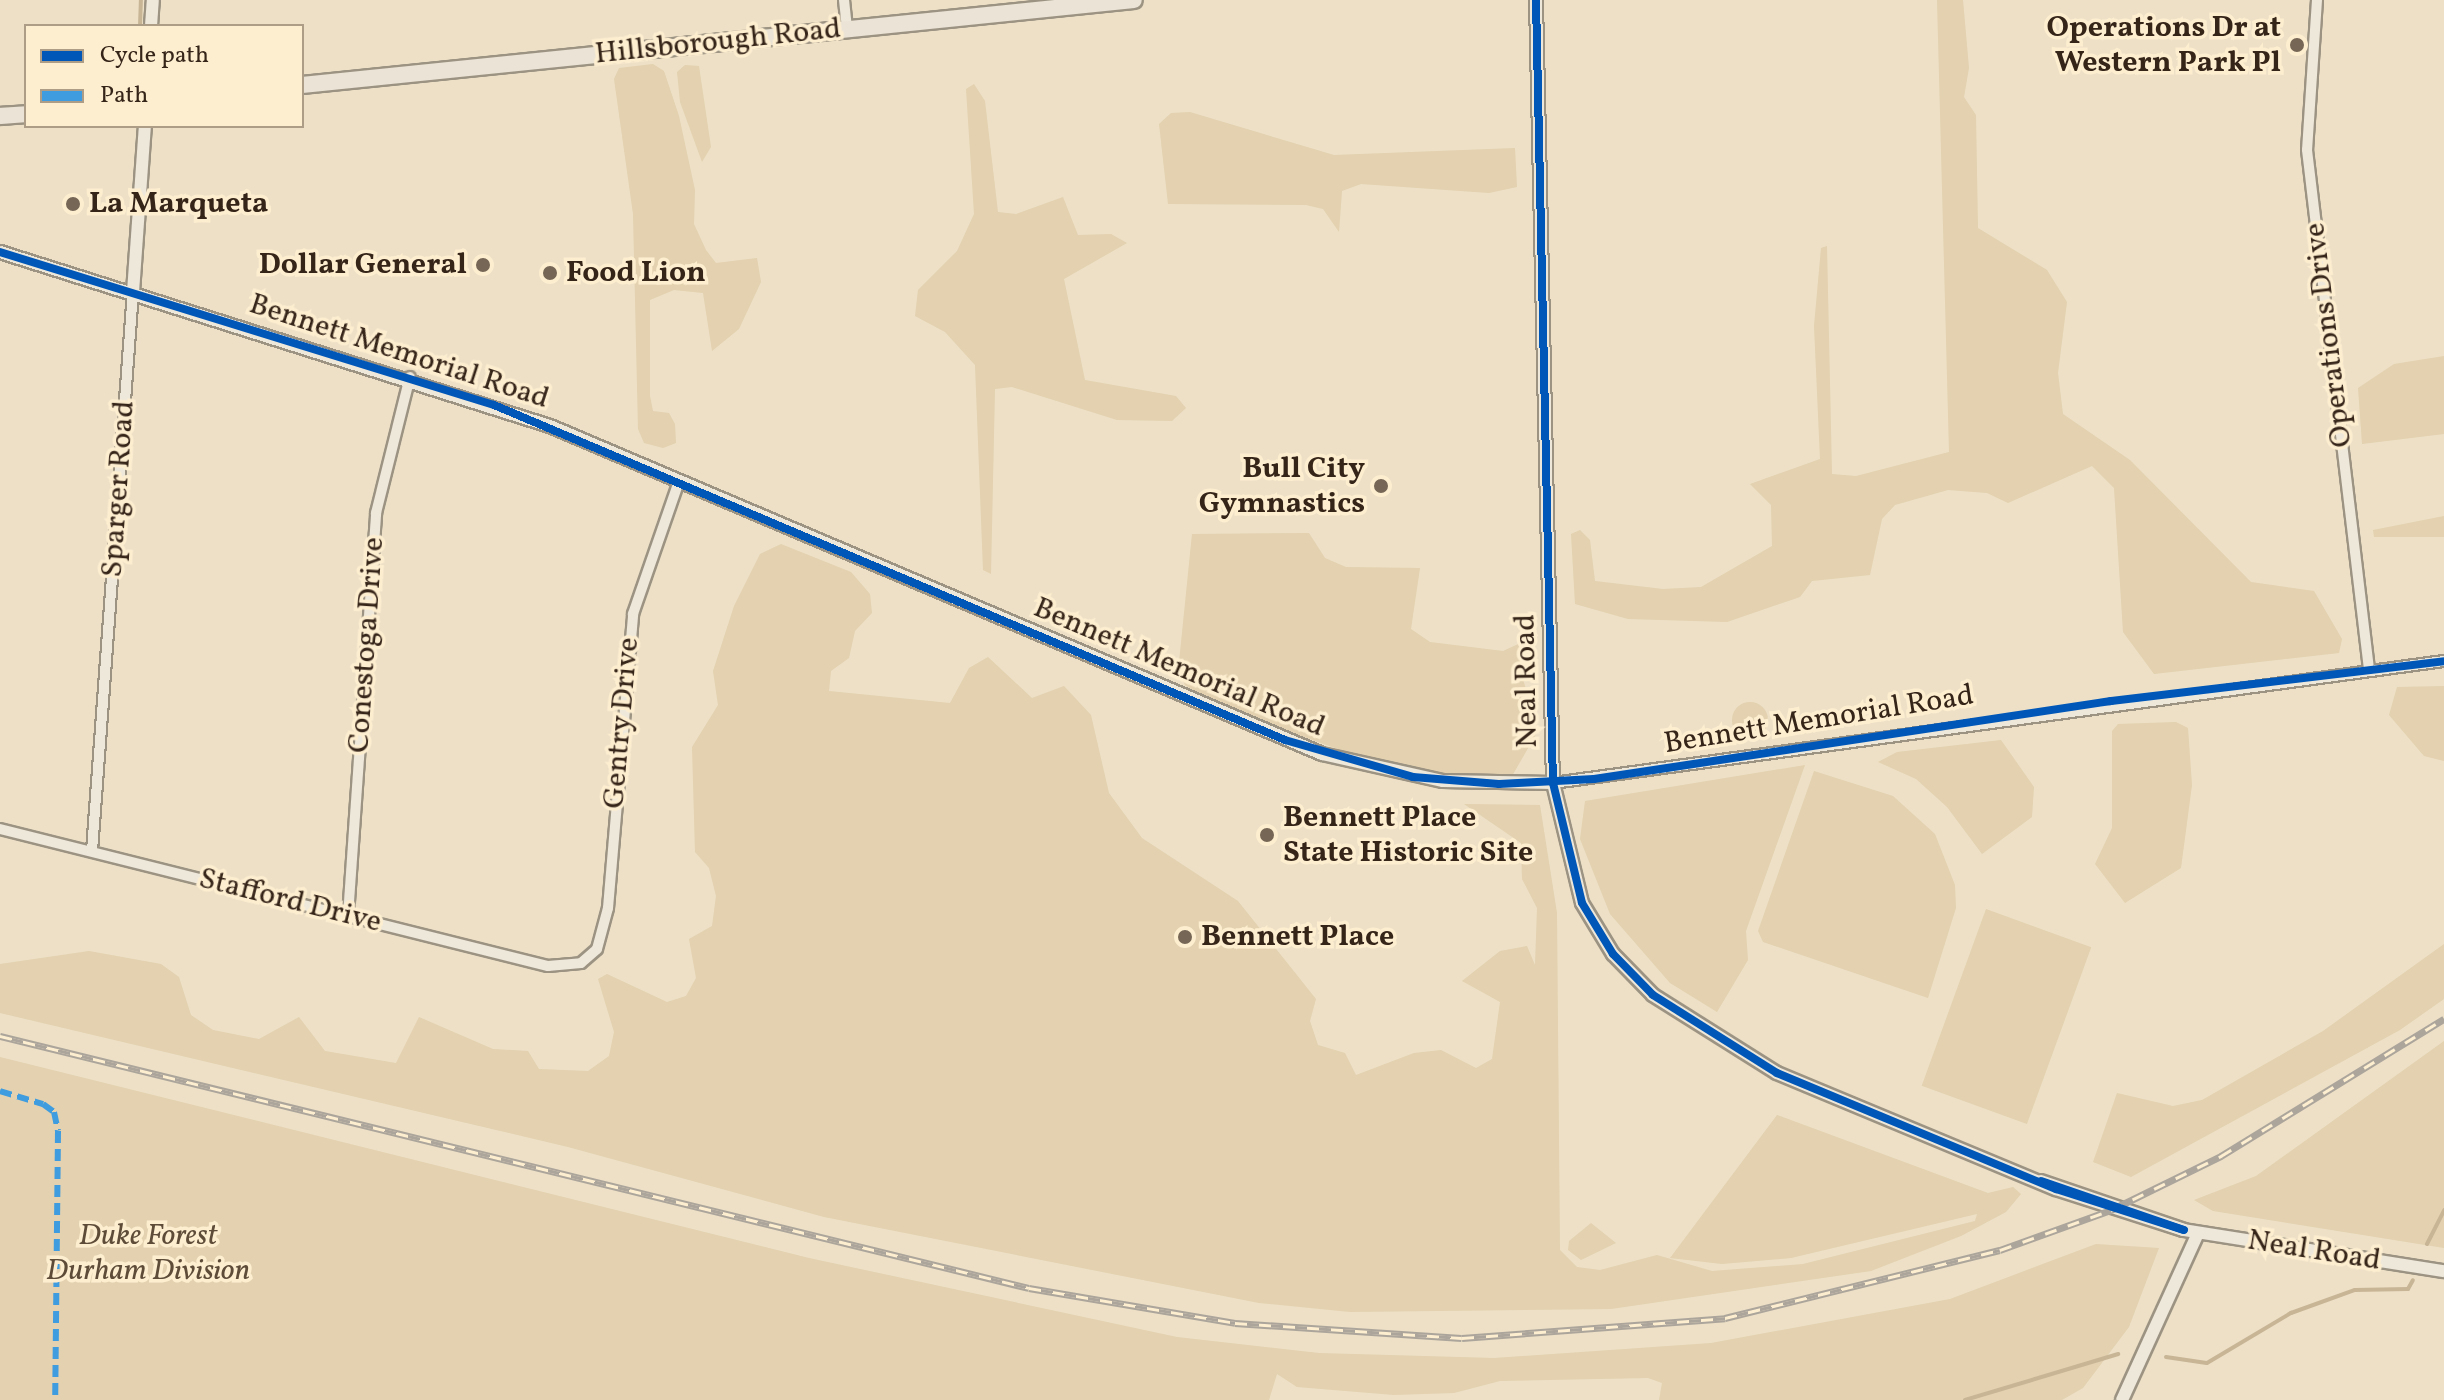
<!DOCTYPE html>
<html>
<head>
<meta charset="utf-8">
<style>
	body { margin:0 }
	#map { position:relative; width:2444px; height:1400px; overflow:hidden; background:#ede0c6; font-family:Vollkorn,serif }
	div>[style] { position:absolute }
	.green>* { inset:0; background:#e3d1af; transform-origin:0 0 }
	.round { border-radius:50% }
	.stream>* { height:4px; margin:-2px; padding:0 2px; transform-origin:2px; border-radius:2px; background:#c8b596 }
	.roads { filter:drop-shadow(2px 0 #9c9383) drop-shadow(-2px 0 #9c9383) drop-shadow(0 2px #9c9383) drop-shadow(0 -2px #9c9383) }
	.minor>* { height:10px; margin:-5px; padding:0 5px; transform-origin:5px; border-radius:5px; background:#eee8db }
	.tertiary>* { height:12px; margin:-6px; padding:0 6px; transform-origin:6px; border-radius:6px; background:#eee8db }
	.primary>* { height:16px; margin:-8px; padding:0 8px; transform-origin:8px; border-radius:8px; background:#ebe3d5 }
	.rail>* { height:7px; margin-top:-3.5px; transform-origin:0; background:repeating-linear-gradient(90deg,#fdeed0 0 12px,#aca59b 0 24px); box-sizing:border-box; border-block:2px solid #aca59b }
	.quiet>* { height:6px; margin-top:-3px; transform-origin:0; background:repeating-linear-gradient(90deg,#3e9cdf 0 12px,transparent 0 18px) }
	.cycleway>* { height:8px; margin:-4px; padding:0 4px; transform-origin:4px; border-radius:4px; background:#0057b8 }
	.dots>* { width:22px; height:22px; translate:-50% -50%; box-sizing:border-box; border:4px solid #fdeed0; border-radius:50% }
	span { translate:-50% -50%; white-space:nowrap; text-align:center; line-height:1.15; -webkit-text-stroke:7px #fdeed0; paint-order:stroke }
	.poi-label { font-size:30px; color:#352418; font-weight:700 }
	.right { translate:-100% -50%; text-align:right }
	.left { translate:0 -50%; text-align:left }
	.street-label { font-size:30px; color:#352418 }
	.park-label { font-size:30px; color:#5e4c39; font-style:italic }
	.legend { position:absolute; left:24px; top:24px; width:280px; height:104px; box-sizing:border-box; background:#fdeed0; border:2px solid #ad9d86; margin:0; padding:10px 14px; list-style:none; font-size:24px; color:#352418 }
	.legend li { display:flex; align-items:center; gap:16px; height:40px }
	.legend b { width:40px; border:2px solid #ad9d86 }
</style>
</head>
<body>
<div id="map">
	<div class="green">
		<div style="clip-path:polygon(1937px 0,1963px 0,1969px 68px,1964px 97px,1976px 115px,1978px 228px,2047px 270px,2067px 302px,2058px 373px,2063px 414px,2130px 460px,2251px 582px,2314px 591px,2342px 639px,2339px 653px,2154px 674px,2123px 632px,2114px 488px,2092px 466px,2008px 503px,1987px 493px,1948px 490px,1895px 505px,1882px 519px,1870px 575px,1812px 581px,1800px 597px,1727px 622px,1628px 619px,1575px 604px,1571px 534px,1580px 530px,1590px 540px,1595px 581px,1663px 589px,1701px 587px,1772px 546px,1771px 505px,1750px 484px,1820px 459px,1814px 326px,1821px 248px,1827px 246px,1832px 474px,1856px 476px,1949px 452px)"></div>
		<div style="clip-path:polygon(653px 64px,664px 71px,679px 116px,695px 190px,694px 224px,706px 250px,716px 263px,757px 258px,761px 282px,739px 329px,712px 351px,703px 293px,674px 290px,650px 300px,650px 396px,653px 411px,669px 413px,675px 424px,676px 443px,663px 448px,644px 443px,638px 429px,633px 214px,614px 79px,619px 68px)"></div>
		<div style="clip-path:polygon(685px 65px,699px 66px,711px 147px,702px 162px,680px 102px,677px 72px)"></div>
		<div style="clip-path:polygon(974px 84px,985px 101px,998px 212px,1016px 214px,1063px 197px,1078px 235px,1111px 234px,1127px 243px,1064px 279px,1085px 380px,1176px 396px,1186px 408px,1172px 421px,1117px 420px,1012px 387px,995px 389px,991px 574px,983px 570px,975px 365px,945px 332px,915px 316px,918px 290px,957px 251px,974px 214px,966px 89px)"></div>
		<div style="clip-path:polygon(1190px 112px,1334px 155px,1515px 148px,1517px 187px,1489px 193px,1361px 184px,1342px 191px,1339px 232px,1323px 209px,1306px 205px,1168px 204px,1159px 124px,1171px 113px)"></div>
		<div style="clip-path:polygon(2444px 356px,2444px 434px,2362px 444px,2358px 388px,2394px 364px)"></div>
		<div style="clip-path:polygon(2444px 516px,2444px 537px,2374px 537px,2373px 530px)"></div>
		<div style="clip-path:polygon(1309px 533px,1325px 558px,1346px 567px,1420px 568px,1411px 629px,1430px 642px,1503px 651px,1525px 641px,1523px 679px,1538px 731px,1512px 776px,1414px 776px,1216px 706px,1185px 685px,1178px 672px,1192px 534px)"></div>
		<div style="clip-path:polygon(781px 544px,851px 572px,870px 594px,872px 613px,855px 631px,849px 658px,831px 671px,829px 691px,950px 703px,969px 668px,988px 657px,1032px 698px,1064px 686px,1091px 715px,1109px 793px,1142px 838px,1238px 901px,1316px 999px,1310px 1021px,1318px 1045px,1345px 1053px,1356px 1075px,1414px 1053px,1441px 1050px,1476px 1068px,1492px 1059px,1500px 1002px,1462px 981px,1500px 951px,1527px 946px,1535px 965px,1537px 908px,1522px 879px,1521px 843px,1464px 804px,1540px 805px,1557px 913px,1560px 1250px,1577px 1267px,1600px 1270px,1657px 1255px,1712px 1271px,1803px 1264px,1975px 1221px,1977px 1214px,1791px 1258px,1722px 1264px,1670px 1258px,1777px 1115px,1988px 1193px,2013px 1187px,2021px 1194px,2006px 1212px,1961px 1236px,1871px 1271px,1611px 1309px,1350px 1312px,1259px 1303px,824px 1217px,568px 1147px,0 1013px,0 964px,89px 951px,161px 964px,179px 977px,191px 1015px,213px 1030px,259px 1039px,299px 1017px,325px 1051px,396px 1063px,419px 1017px,493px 1049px,528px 1051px,539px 1069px,588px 1071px,609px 1056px,614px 1032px,598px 979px,607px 974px,667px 1002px,686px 996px,696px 978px,689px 939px,712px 926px,716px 896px,709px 868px,695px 852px,692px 747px,718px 705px,713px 671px,734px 606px,760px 554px)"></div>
		<div style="clip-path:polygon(2444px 686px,2444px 761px,2424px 756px,2389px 715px,2397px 687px)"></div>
		<div class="round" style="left:1732px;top:702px;width:36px;height:36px"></div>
		<div style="clip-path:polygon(2176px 722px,2188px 728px,2192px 785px,2181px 868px,2125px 903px,2095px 864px,2112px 828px,2112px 731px,2118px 724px)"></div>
		<div style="clip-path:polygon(2001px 740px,2034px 787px,2032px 817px,1982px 854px,1947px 807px,1916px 779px,1878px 762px,1897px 752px)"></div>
		<div style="clip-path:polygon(1805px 765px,1746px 931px,1748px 960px,1717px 1012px,1670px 983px,1610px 914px,1580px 839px,1585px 801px)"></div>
		<div style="clip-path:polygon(1814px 771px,1893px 796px,1935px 834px,1955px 885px,1956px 908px,1928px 998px,1763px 942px,1758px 931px)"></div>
		<div style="left:1986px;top:909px;width:112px;height:188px;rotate:20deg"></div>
		<div style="clip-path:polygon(2444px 944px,2444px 999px,2400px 1030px,2131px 1177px,2093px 1162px,2117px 1093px,2173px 1106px,2202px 1100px,2323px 1031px)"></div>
		<div style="clip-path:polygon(2444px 1041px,2444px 1248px,2213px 1211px,2194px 1200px,2256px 1176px)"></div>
		<div style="clip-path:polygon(0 1057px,809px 1258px,1177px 1337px,1319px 1353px,1494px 1358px,1711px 1343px,1950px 1299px,2096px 1244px,2159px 1248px,2129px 1327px,2083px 1388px,2062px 1400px,1659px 1400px,1662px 1383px,1648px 1378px,1500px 1381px,1454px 1393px,1394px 1395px,1297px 1387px,1277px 1374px,1269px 1400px,0 1400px)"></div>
		<div style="clip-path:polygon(1591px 1223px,1616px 1243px,1581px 1260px,1568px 1250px,1569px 1241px)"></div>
	</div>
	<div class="stream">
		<div style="left:140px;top:26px;width:26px;rotate:-88deg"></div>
		<div style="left:2427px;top:1244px;width:38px;rotate:-63deg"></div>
		<div style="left:2166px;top:1357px;width:41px;rotate:8.3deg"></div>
		<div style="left:2207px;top:1363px;width:98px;rotate:-30.8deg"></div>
		<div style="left:2291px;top:1313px;width:68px;rotate:-19.8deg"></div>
		<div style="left:2355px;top:1290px;width:53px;rotate:-1.1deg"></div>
		<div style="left:2408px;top:1289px;width:10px;rotate:-61deg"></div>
		<div style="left:1965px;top:1400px;width:160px;rotate:-16.7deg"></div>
	</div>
	<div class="roads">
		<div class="minor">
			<div style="left:844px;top:0;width:28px;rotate:84deg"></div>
			<div style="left:2317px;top:0;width:150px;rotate:93.8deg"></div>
			<div style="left:2307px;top:150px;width:523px;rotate:83.19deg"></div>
			<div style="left:1553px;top:783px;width:899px;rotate:-7.8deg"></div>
			<div style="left:0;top:829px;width:565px;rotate:14.04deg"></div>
			<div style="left:548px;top:966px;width:33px;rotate:-5deg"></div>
			<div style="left:581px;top:963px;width:21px;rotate:-41deg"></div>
			<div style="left:597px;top:949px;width:42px;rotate:-75deg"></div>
			<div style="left:608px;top:908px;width:295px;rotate:-85.1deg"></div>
			<div style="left:633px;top:614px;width:141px;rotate:-70.9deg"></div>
			<div style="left:92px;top:851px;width:561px;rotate:-85.81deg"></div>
			<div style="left:348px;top:916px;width:404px;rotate:-86deg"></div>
			<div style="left:376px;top:513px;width:140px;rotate:-76deg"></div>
		</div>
		<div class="tertiary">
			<div style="left:1536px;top:0;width:783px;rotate:88.76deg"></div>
			<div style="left:1553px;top:783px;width:123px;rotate:76.4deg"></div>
			<div style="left:1582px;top:903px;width:60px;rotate:58.7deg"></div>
			<div style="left:1613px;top:954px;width:57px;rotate:45.7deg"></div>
			<div style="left:1653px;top:995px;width:146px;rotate:32.2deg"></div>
			<div style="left:1777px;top:1073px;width:302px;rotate:22.6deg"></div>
			<div style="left:2056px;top:1189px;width:134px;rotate:17.8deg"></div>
			<div style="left:2184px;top:1230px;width:151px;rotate:-161.1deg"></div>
			<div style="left:151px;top:26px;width:26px;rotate:-86deg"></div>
			<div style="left:0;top:252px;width:577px;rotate:17.56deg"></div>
			<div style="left:550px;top:426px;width:839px;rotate:23.02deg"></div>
			<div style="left:1322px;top:754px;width:124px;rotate:12.6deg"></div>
			<div style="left:1443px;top:781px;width:110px;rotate:1deg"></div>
			<div style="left:133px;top:292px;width:166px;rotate:-85.9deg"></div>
			<div style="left:2184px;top:1230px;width:263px;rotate:9deg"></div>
			<div style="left:2122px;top:1400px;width:183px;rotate:-65.5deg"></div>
		</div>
		<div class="primary">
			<div style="left:302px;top:85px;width:836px;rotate:-5.83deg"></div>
			<div style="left:0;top:116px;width:26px;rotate:-4deg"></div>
		</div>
	</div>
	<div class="rail">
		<div style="left:0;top:1036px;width:1059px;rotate:13.76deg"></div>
		<div style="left:1029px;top:1288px;width:209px;rotate:9.6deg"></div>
		<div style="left:1235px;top:1323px;width:227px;rotate:3.8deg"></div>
		<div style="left:1462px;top:1338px;width:264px;rotate:-4.3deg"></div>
		<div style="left:1725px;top:1318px;width:283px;rotate:-13.9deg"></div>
		<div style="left:2000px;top:1250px;width:118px;rotate:-19.8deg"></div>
		<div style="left:2111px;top:1210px;width:123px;rotate:-26.1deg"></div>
		<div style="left:2221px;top:1156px;width:262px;rotate:-31.6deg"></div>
	</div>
	<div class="quiet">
		<div style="left:0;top:1091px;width:45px;rotate:16.8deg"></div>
		<div style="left:43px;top:1104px;width:14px;rotate:36deg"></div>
		<div style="left:54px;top:1112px;width:19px;rotate:78deg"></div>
		<div style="left:58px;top:1131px;width:269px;rotate:90.6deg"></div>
	</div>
	<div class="cycleway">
		<div style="left:1536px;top:0;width:783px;rotate:88.76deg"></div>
		<div style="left:1553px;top:783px;width:123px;rotate:76.4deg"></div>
		<div style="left:1582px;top:903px;width:60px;rotate:58.7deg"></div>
		<div style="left:1613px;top:954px;width:57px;rotate:45.7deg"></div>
		<div style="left:1653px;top:995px;width:146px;rotate:32.2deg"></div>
		<div style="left:1777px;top:1073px;width:302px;rotate:22.6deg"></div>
		<div style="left:2056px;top:1189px;width:134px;rotate:17.8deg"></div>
		<div style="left:2184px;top:1230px;width:151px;rotate:-161.1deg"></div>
		<div style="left:0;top:252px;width:517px;rotate:17.21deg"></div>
		<div style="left:494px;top:405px;width:859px;rotate:22.95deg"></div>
		<div style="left:1285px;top:740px;width:133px;rotate:16.1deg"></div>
		<div style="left:1413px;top:777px;width:86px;rotate:4.7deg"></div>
		<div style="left:1499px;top:784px;width:95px;rotate:-3deg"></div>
		<div style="left:1594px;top:779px;width:523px;rotate:-8.58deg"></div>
		<div style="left:2111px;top:701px;width:335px;rotate:-6.8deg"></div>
	</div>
	<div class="dots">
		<div style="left:2297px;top:45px;background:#756655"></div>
		<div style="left:73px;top:204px;background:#756655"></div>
		<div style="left:483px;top:265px;background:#756655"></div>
		<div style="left:550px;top:273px;background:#756655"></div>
		<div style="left:1381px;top:486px;background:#756655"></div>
		<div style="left:1267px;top:835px;background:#756655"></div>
		<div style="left:1185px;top:937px;background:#756655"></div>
	</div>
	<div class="poi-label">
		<span class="right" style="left:2281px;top:45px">Operations Dr at<br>Western Park Pl</span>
		<span class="left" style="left:89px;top:204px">La Marqueta</span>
		<span class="right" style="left:467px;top:265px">Dollar General</span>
		<span class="left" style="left:566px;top:273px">Food Lion</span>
		<span class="right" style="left:1365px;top:486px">Bull City<br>Gymnastics</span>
		<span class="left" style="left:1283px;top:835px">Bennett Place<br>State Historic Site</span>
		<span class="left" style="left:1201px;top:937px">Bennett Place</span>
	</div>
	<div class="street-label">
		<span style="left:718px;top:42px;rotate:-6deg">Hillsborough Road</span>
		<span style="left:2329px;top:335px;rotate:-97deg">Operations Drive</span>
		<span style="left:399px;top:352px;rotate:18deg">Bennett Memorial Road</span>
		<span style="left:119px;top:489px;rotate:-86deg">Sparger Road</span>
		<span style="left:367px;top:645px;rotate:-86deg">Conestoga Drive</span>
		<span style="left:1179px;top:668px;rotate:23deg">Bennett Memorial Road</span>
		<span style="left:1527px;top:681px;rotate:-91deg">Neal Road</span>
		<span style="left:1819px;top:720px;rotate:-9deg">Bennett Memorial Road</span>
		<span style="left:622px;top:723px;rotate:-85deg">Gentry Drive</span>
		<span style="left:290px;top:901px;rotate:14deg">Stafford Drive</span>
		<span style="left:2314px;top:1251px;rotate:9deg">Neal Road</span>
	</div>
	<div class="park-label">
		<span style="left:148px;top:1253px">Duke Forest<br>Durham Division</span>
	</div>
	<ul class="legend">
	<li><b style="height:10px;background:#0057b8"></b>Cycle path</li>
	<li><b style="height:10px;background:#3e9cdf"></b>Path</li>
	</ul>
</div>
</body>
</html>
